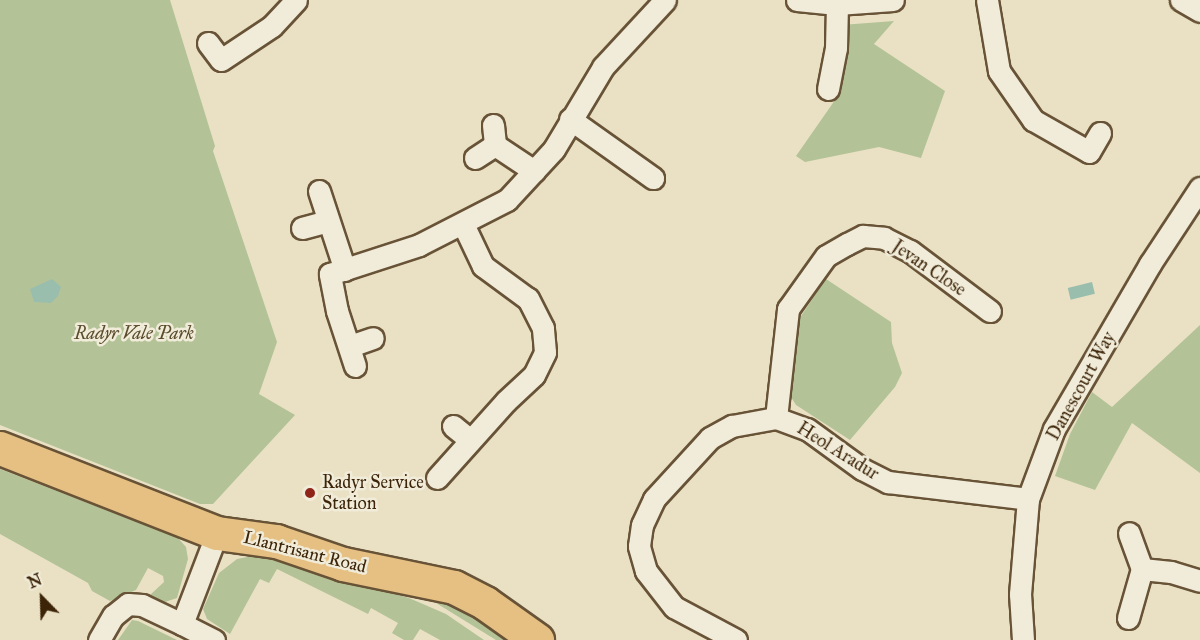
<!DOCTYPE html>
<html>
<head>
<meta charset="utf-8">
<style>
	body { margin:0 }
	#map { position:relative; width:1200px; height:640px; overflow:hidden; background:#eae1c4; font-family:"IM FELL Great Primer",serif }
	div>[style] { position:absolute }
	.green>* { inset:0; background:#b3c397 }
	.water>* { inset:0; background:#99bead; transform-origin:0 0 }
	.roads { filter:drop-shadow(2px 0 #685337) drop-shadow(-2px 0 #685337) drop-shadow(0 2px #685337) drop-shadow(0 -2px #685337) }
	.minor>* { height:21px; margin:-10.5px; padding:0 10.5px; transform-origin:10.5px; border-radius:10.5px; background:#f1ecd9 }
	.primary>* { height:33px; margin:-16.5px; padding:0 16.5px; transform-origin:16.5px; border-radius:16.5px; background:#e5c082 }
	.dots>* { width:16px; height:16px; translate:-50% -50%; box-sizing:border-box; border:3px solid #f1ecd9; border-radius:50% }
	span { translate:-50% -50%; white-space:nowrap; text-align:center; line-height:1.15; -webkit-text-stroke:5px #f1ecd9; paint-order:stroke }
	.street-label { font-size:18px; color:#3c2408 }
	.park-label { font-size:18px; color:#5a4c2c; font-style:italic }
	.poi-label { font-size:18px; color:#3c2408 }
	.left { translate:0 -50%; text-align:left }
	.north { position:absolute; left:12px; top:568px; width:60px; height:60px; -webkit-text-stroke:4px #f1ecd9; paint-order:stroke; rotate:337deg; font-size:16px; font-weight:700; line-height:24px; text-align:center; color:#3c2408 }
	.north::after { content:''; display:block; margin:auto; width:21px; height:27px; background:#3c2408; clip-path:polygon(50% 0,100% 100%,50% 72%,0 100%) }
</style>
</head>
<body>
<div id="map">
	<div class="green">
		<div style="clip-path:polygon(0 0,170px 0,215px 146px,213px 151px,277px 342px,259px 394px,295px 415px,213px 504px,200px 504px,0 425px)"></div>
		<div style="clip-path:polygon(894px 21px,874px 44px,945px 91px,921px 158px,879px 147px,805px 162px,796px 156px,842px 90px,841px 25px)"></div>
		<div style="clip-path:polygon(826px 279px,891px 322px,892px 343px,902px 373px,895px 387px,850px 440px,796px 405px,791px 397px,797px 322px)"></div>
		<div style="clip-path:polygon(1200px 325px,1200px 473px,1132px 423px,1095px 490px,1055px 476px,1070px 434px,1092px 392px,1112px 407px)"></div>
		<div style="clip-path:polygon(0 469px,178px 538px,186px 547px,188px 559px,177px 598px,165px 602px,150px 595px,164px 582px,163px 576px,148px 568px,136px 590px,110px 601px,92px 591px,88px 583px,0 534px)"></div>
		<div style="clip-path:polygon(257px 555px,409px 598px,446px 614px,484px 640px,440px 640px,420px 629px,413px 640px,404px 640px,392px 633px,398px 623px,371px 608px,368px 614px,277px 569px,269px 583px,260px 579px,230px 634px,207px 619px,203px 609px,219px 573px,237px 559px)"></div>
		<div style="clip-path:polygon(436px 592px,520px 640px,496px 640px,428px 598px)"></div>
		<div style="clip-path:polygon(132px 620px,138px 621px,177px 640px,118px 640px)"></div>
	</div>
	<div class="water">
		<div style="clip-path:polygon(52px 279px,61px 287px,58px 296px,51px 303px,34px 302px,30px 289px)"></div>
		<div style="left:1092px;top:282px;width:12px;height:25px;rotate:76deg"></div>
	</div>
	<div class="roads">
		<div class="minor">
			<div style="left:797px;top:0;width:40px;rotate:5.7deg"></div>
			<div style="left:837px;top:4px;width:56px;rotate:-4.1deg"></div>
			<div style="left:987px;top:0;width:72px;rotate:80.4deg"></div>
			<div style="left:999px;top:71px;width:60px;rotate:55.2deg"></div>
			<div style="left:1033px;top:120px;width:64px;rotate:29.7deg"></div>
			<div style="left:1089px;top:152px;width:22px;rotate:-60deg"></div>
			<div style="left:1181px;top:0;width:22px;rotate:30deg"></div>
			<div style="left:208px;top:43px;width:21px;rotate:53deg"></div>
			<div style="left:221px;top:60px;width:61px;rotate:-33.7deg"></div>
			<div style="left:272px;top:26px;width:35px;rotate:-47deg"></div>
			<div style="left:828px;top:89px;width:42px;rotate:-79deg"></div>
			<div style="left:836px;top:48px;width:44px;rotate:-88.7deg"></div>
			<div style="left:570px;top:119px;width:102px;rotate:35.4deg"></div>
			<div style="left:493px;top:125px;width:20px;rotate:84deg"></div>
			<div style="left:495px;top:145px;width:47px;rotate:33.7deg"></div>
			<div style="left:475px;top:158px;width:24px;rotate:-33deg"></div>
			<div style="left:319px;top:191px;width:83px;rotate:71.8deg"></div>
			<div style="left:302px;top:228px;width:27px;rotate:-15deg"></div>
			<div style="left:350px;top:346px;width:24px;rotate:-19deg"></div>
			<div style="left:355px;top:366px;width:58px;rotate:-108.1deg"></div>
			<div style="left:337px;top:311px;width:38px;rotate:-101deg"></div>
			<div style="left:330px;top:274px;width:94px;rotate:-18deg"></div>
			<div style="left:419px;top:245px;width:99px;rotate:-27.1deg"></div>
			<div style="left:507px;top:200px;width:69px;rotate:-47.3deg"></div>
			<div style="left:554px;top:149px;width:96px;rotate:-59.1deg"></div>
			<div style="left:603px;top:67px;width:91px;rotate:-47.2deg"></div>
			<div style="left:776px;top:418px;width:110px;rotate:-83.7deg"></div>
			<div style="left:788px;top:309px;width:65px;rotate:-54.4deg"></div>
			<div style="left:826px;top:256px;width:24px;rotate:-30deg"></div>
			<div style="left:847px;top:244px;width:18px;rotate:-27deg"></div>
			<div style="left:863px;top:236px;width:21px;rotate:5deg"></div>
			<div style="left:884px;top:238px;width:29px;rotate:27deg"></div>
			<div style="left:910px;top:251px;width:100px;rotate:36.9deg"></div>
			<div style="left:453px;top:426px;width:22px;rotate:39deg"></div>
			<div style="left:437px;top:478px;width:103px;rotate:-48.1deg"></div>
			<div style="left:506px;top:401px;width:38px;rotate:-43deg"></div>
			<div style="left:534px;top:375px;width:25px;rotate:-64deg"></div>
			<div style="left:545px;top:352px;width:24px;rotate:-95deg"></div>
			<div style="left:543px;top:328px;width:33px;rotate:-117deg"></div>
			<div style="left:528px;top:299px;width:56px;rotate:-143.7deg"></div>
			<div style="left:483px;top:266px;width:47px;rotate:-115.5deg"></div>
			<div style="left:1142px;top:569px;width:29px;rotate:6deg"></div>
			<div style="left:1171px;top:572px;width:30px;rotate:17deg"></div>
			<div style="left:1128px;top:618px;width:51px;rotate:-74.1deg"></div>
			<div style="left:1142px;top:569px;width:38px;rotate:-110deg"></div>
			<div style="left:182px;top:624px;width:36px;rotate:27deg"></div>
			<div style="left:99px;top:640px;width:28px;rotate:-60deg"></div>
			<div style="left:113px;top:616px;width:19px;rotate:-39deg"></div>
			<div style="left:128px;top:604px;width:14px;rotate:4deg"></div>
			<div style="left:142px;top:605px;width:44px;rotate:25.4deg"></div>
			<div style="left:182px;top:624px;width:97px;rotate:-69deg"></div>
			<div style="left:736px;top:640px;width:70px;rotate:-152deg"></div>
			<div style="left:674px;top:607px;width:46px;rotate:-127.9deg"></div>
			<div style="left:646px;top:571px;width:26px;rotate:-106deg"></div>
			<div style="left:639px;top:546px;width:21px;rotate:-82deg"></div>
			<div style="left:642px;top:525px;width:29px;rotate:-65deg"></div>
			<div style="left:654px;top:499px;width:83px;rotate:-47.4deg"></div>
			<div style="left:710px;top:438px;width:25px;rotate:-29deg"></div>
			<div style="left:732px;top:426px;width:45px;rotate:-10.3deg"></div>
			<div style="left:776px;top:418px;width:33px;rotate:20deg"></div>
			<div style="left:807px;top:429px;width:68px;rotate:36deg"></div>
			<div style="left:862px;top:469px;width:29px;rotate:27deg"></div>
			<div style="left:888px;top:482px;width:141px;rotate:6.9deg"></div>
			<div style="left:1023px;top:640px;width:46px;rotate:-93.7deg"></div>
			<div style="left:1020px;top:594px;width:95px;rotate:-85.2deg"></div>
			<div style="left:1028px;top:499px;width:75px;rotate:-69.6deg"></div>
			<div style="left:1054px;top:429px;width:191px;rotate:-59.8deg"></div>
			<div style="left:1150px;top:264px;width:91px;rotate:-56.7deg"></div>
		</div>
		<div class="primary">
			<div style="left:0;top:448px;width:233px;rotate:21.4deg"></div>
			<div style="left:217px;top:533px;width:60px;rotate:7.7deg"></div>
			<div style="left:276px;top:541px;width:71px;rotate:18.9deg"></div>
			<div style="left:343px;top:564px;width:113px;rotate:11.7deg"></div>
			<div style="left:454px;top:587px;width:35px;rotate:27deg"></div>
			<div style="left:485px;top:603px;width:64px;rotate:35.4deg"></div>
		</div>
	</div>
	<div class="dots">
		<div style="left:310px;top:493px;background:#8f2418"></div>
	</div>
	<div class="street-label">
		<span style="left:929px;top:268px;rotate:34deg">Jevan Close</span>
		<span style="left:1081px;top:386px;rotate:-61deg">Danescourt Way</span>
		<span style="left:838px;top:451px;rotate:32deg">Heol Aradur</span>
		<span style="left:305px;top:552px;rotate:14deg">Llantrisant Road</span>
	</div>
	<div class="park-label">
		<span style="left:134px;top:333px">Radyr Vale Park</span>
	</div>
	<div class="poi-label">
		<span class="left" style="left:322px;top:493px">Radyr Service<br>Station</span>
	</div>
	<div class="north">N</div>
</div>
</body>
</html>
